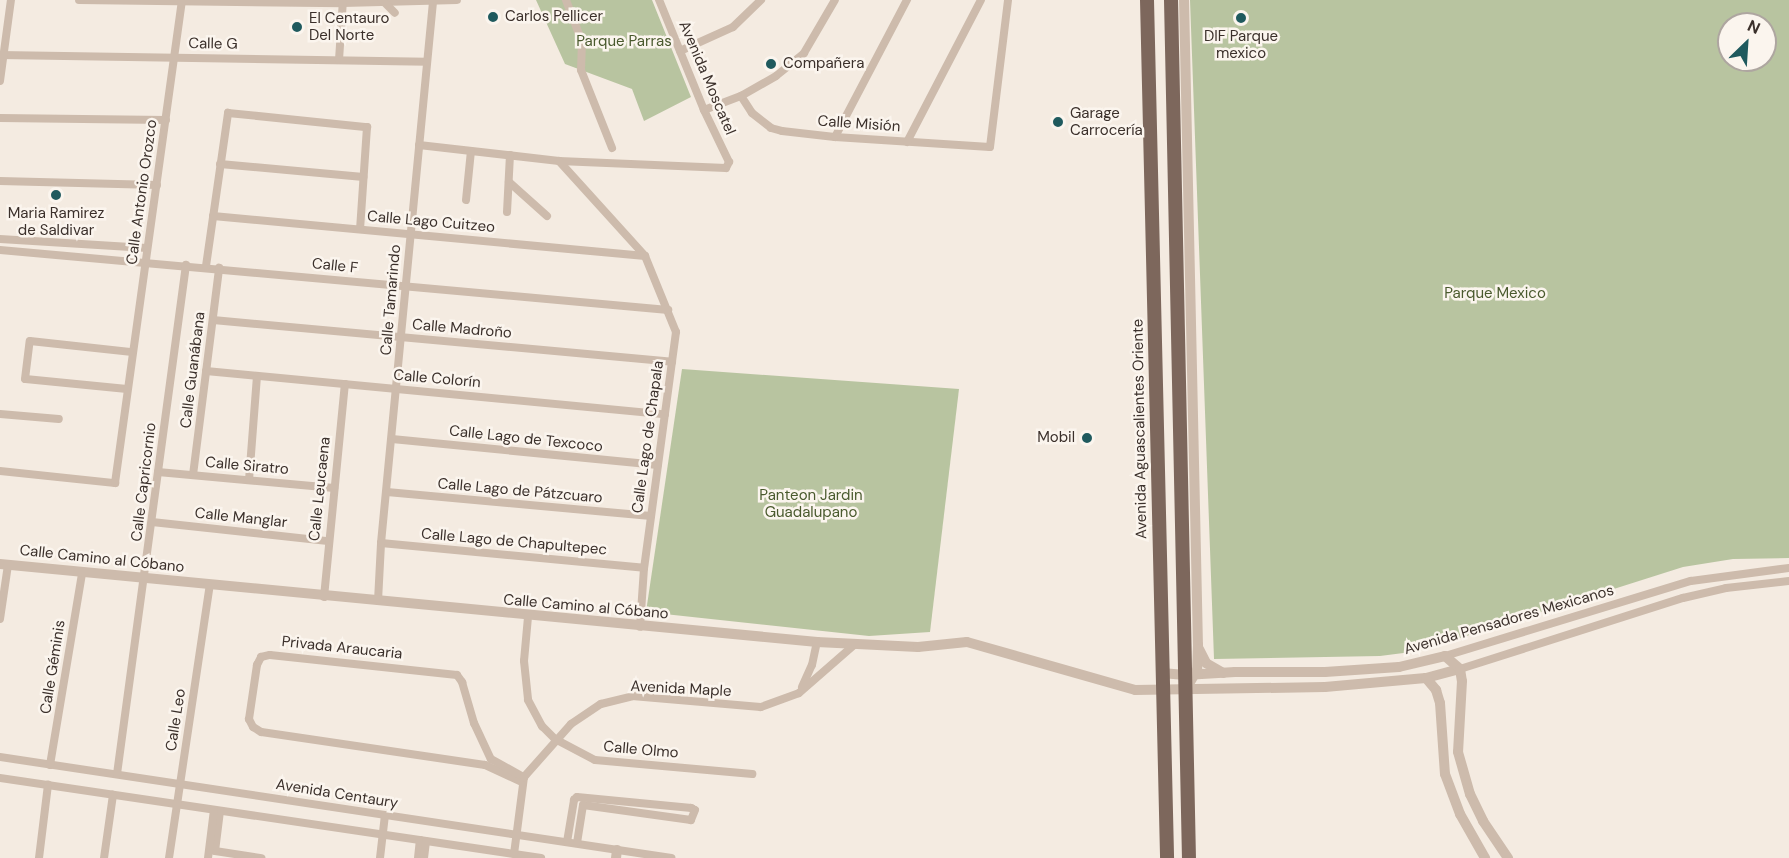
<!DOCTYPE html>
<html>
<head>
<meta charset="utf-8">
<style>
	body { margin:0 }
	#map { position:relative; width:1789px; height:858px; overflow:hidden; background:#f4ebe1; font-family:"DM Sans",sans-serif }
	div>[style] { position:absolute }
	.green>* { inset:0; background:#b8c4a0 }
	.minor>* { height:8px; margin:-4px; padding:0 4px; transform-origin:4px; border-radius:4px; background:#cdbbac }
	.tertiary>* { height:10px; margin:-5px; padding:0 5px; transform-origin:5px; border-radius:5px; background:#cdbbac }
	.primary>* { height:14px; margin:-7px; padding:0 7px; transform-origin:7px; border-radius:7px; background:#7d675c }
	.dots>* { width:16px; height:16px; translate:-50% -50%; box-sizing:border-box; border:3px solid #fbf5ee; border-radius:50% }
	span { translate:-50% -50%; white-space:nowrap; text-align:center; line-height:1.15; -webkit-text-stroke:5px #fbf5ee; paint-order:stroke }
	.poi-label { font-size:15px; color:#3b302b }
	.left { translate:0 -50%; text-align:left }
	.right { translate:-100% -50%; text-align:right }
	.park-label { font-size:15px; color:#4a5a2e }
	.street-label { font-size:15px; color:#3b302b }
	.north { position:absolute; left:1717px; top:12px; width:60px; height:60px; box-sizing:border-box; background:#fbf5ee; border:2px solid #aea6a0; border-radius:50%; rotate:25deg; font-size:16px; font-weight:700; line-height:24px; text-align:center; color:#3b302b }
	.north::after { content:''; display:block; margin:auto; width:21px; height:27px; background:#1f5a5e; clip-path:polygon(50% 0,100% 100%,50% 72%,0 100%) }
</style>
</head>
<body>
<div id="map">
	<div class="green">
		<div style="clip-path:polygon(536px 0,652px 0,691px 97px,644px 121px,632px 89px,565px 64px)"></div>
		<div style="clip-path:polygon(evenodd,1190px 0,1789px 0,1789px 558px,1733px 559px,1683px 567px,1419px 651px,1380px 656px,1214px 659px,1190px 0,1729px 24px,1765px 24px,1765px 60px,1729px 60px,1729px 24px)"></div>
		<div style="clip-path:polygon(682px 369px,959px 389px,930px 632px,869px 636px,646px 612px)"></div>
	</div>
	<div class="minor">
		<div style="left:79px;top:0;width:264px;rotate:0.7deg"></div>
		<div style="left:343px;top:3px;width:114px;rotate:-1.5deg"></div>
		<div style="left:382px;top:0;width:18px;rotate:45deg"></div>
		<div style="left:566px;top:0;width:45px;rotate:69.1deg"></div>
		<div style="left:582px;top:42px;width:28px;rotate:92deg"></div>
		<div style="left:581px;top:70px;width:84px;rotate:68.3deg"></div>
		<div style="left:680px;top:51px;width:58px;rotate:-24.4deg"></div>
		<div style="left:733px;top:27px;width:39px;rotate:-44deg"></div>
		<div style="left:0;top:55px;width:427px;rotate:0.9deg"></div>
		<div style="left:339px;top:60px;width:60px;rotate:-86.2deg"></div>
		<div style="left:0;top:81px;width:82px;rotate:-82.3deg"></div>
		<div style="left:741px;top:96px;width:20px;rotate:57deg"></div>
		<div style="left:752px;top:113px;width:24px;rotate:38deg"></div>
		<div style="left:771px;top:128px;width:11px;rotate:15deg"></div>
		<div style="left:782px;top:131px;width:53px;rotate:6.5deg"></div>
		<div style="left:835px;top:137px;width:155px;rotate:3.7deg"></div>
		<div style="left:990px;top:147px;width:148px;rotate:-83deg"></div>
		<div style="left:704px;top:110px;width:40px;rotate:-21deg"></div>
		<div style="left:741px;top:96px;width:40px;rotate:-29.7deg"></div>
		<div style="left:776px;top:76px;width:36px;rotate:-39deg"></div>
		<div style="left:804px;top:53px;width:61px;rotate:-59.7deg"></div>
		<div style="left:0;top:118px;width:166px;rotate:0.7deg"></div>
		<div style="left:835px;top:137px;width:155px;rotate:-62.3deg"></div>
		<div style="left:907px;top:142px;width:160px;rotate:-62.5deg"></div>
		<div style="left:419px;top:145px;width:141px;rotate:6.5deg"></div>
		<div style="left:559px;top:161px;width:167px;rotate:2.4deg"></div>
		<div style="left:726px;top:168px;width:7px;rotate:-63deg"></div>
		<div style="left:729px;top:162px;width:58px;rotate:-115.7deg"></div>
		<div style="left:704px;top:110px;width:119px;rotate:-112.2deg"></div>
		<div style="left:559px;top:161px;width:128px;rotate:47.8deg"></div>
		<div style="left:645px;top:256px;width:82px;rotate:67.8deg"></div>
		<div style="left:676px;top:332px;width:238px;rotate:97.7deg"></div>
		<div style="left:644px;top:568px;width:59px;rotate:93.9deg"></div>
		<div style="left:220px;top:164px;width:144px;rotate:5.2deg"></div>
		<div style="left:0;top:181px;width:157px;rotate:1.5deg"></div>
		<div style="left:509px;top:182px;width:51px;rotate:41.8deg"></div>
		<div style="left:466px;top:200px;width:49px;rotate:-84.2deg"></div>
		<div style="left:507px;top:212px;width:57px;rotate:-87deg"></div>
		<div style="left:213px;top:216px;width:434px;rotate:5.3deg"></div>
		<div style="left:0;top:239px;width:147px;rotate:3.5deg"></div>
		<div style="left:0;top:250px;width:671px;rotate:5.13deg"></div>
		<div style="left:206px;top:266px;width:155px;rotate:-81.8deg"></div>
		<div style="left:228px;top:113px;width:140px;rotate:5.8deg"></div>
		<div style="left:367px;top:127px;width:102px;rotate:93.9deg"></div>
		<div style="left:213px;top:320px;width:461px;rotate:5.2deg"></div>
		<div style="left:206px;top:371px;width:461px;rotate:5.4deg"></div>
		<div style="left:127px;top:389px;width:102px;rotate:-174.4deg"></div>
		<div style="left:25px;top:379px;width:38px;rotate:-83deg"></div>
		<div style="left:30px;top:341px;width:103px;rotate:6.2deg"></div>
		<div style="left:0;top:414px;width:59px;rotate:4.8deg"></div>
		<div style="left:392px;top:439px;width:267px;rotate:5.6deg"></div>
		<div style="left:0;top:471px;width:116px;rotate:6deg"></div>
		<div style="left:115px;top:483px;width:488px;rotate:-82.1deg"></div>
		<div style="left:158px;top:472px;width:177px;rotate:5.2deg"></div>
		<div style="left:193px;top:475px;width:209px;rotate:-82.8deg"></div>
		<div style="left:249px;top:480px;width:104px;rotate:-85.6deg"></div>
		<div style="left:387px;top:492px;width:265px;rotate:5.2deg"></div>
		<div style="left:152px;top:522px;width:177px;rotate:6.2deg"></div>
		<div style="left:381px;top:543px;width:264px;rotate:5.4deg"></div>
		<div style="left:324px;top:597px;width:214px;rotate:-84.4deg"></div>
		<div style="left:378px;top:601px;width:58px;rotate:-87deg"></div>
		<div style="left:381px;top:543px;width:543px;rotate:-84.51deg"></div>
		<div style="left:528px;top:617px;width:44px;rotate:95.2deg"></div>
		<div style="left:524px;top:661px;width:39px;rotate:84deg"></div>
		<div style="left:528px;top:700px;width:30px;rotate:62deg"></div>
		<div style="left:542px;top:726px;width:18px;rotate:45deg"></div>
		<div style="left:555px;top:739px;width:45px;rotate:27.7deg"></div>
		<div style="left:595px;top:760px;width:158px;rotate:5.1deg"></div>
		<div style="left:0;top:619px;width:55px;rotate:-81.6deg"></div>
		<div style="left:1445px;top:656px;width:257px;rotate:-17deg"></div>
		<div style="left:1691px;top:581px;width:99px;rotate:-7.6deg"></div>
		<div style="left:1460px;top:669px;width:234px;rotate:-17.7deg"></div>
		<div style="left:1683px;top:598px;width:44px;rotate:-13.1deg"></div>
		<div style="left:1726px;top:588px;width:63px;rotate:-6.3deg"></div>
		<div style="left:802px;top:687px;width:24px;rotate:-66deg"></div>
		<div style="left:812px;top:665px;width:24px;rotate:-78deg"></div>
		<div style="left:0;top:757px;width:679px;rotate:8.56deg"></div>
		<div style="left:50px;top:765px;width:195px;rotate:-80.5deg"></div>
		<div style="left:117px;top:774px;width:514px;rotate:-82.28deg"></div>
		<div style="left:0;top:778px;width:547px;rotate:8.41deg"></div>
		<div style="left:522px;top:782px;width:41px;rotate:-155.3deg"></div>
		<div style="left:485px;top:765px;width:226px;rotate:-171.6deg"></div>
		<div style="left:261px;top:732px;width:9px;rotate:-148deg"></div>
		<div style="left:253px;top:727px;width:9px;rotate:-117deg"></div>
		<div style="left:249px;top:719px;width:55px;rotate:-81.6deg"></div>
		<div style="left:257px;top:665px;width:9px;rotate:-63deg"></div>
		<div style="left:261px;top:657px;width:9px;rotate:-13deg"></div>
		<div style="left:270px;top:655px;width:188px;rotate:6.1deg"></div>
		<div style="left:457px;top:675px;width:9px;rotate:54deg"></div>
		<div style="left:462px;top:682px;width:43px;rotate:73.7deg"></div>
		<div style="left:474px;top:723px;width:40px;rotate:65deg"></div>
		<div style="left:491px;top:759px;width:38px;rotate:29deg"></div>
		<div style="left:220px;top:811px;width:40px;rotate:97.1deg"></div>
		<div style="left:215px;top:851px;width:47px;rotate:8.7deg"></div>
		<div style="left:567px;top:842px;width:43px;rotate:-80.5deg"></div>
		<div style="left:574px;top:800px;width:4px;rotate:-45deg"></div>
		<div style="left:577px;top:797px;width:115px;rotate:5.5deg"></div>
		<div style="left:691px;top:808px;width:4px;rotate:27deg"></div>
		<div style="left:695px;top:810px;width:11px;rotate:112deg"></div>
		<div style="left:691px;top:820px;width:109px;rotate:-172.1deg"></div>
		<div style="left:583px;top:805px;width:38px;rotate:99deg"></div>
		<div style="left:514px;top:854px;width:78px;rotate:-82.6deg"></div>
		<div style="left:524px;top:777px;width:71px;rotate:-48.4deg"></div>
		<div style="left:571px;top:724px;width:36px;rotate:-34deg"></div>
		<div style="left:601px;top:704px;width:32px;rotate:-14deg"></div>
		<div style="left:632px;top:696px;width:129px;rotate:4.9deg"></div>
		<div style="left:761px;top:707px;width:40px;rotate:-20.2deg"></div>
		<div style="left:799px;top:693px;width:73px;rotate:-41.1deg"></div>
		<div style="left:39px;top:858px;width:74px;rotate:-83deg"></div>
		<div style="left:104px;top:858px;width:64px;rotate:-81.9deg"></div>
		<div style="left:169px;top:858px;width:276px;rotate:-81.5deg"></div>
		<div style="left:208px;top:858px;width:48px;rotate:-82.9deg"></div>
		<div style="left:380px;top:858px;width:43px;rotate:-83.4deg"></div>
		<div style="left:418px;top:858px;width:18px;rotate:-84deg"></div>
		<div style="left:424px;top:858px;width:17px;rotate:-83deg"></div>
	</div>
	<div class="tertiary">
		<div style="left:1184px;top:0;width:645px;rotate:88.76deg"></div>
		<div style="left:1198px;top:645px;width:25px;rotate:92deg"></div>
		<div style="left:1197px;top:670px;width:22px;rotate:120deg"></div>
		<div style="left:0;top:564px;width:821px;rotate:5.45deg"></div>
		<div style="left:817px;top:642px;width:101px;rotate:2.8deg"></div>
		<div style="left:918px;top:647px;width:49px;rotate:-5.8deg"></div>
		<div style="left:967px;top:642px;width:175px;rotate:15.9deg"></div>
		<div style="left:1135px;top:690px;width:190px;rotate:-0.9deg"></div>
		<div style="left:1325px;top:687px;width:101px;rotate:-5.1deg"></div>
		<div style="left:1426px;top:678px;width:35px;rotate:-15deg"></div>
		<div style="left:1199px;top:649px;width:16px;rotate:63deg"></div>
		<div style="left:1206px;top:663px;width:20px;rotate:30deg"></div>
		<div style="left:1162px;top:673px;width:23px;rotate:5deg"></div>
		<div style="left:1185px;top:675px;width:50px;rotate:-3.4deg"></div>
		<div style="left:1235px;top:672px;width:90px"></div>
		<div style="left:1325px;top:672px;width:74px;rotate:-3.9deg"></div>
		<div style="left:1399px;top:667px;width:47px;rotate:-13.4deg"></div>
		<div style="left:1445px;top:656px;width:20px;rotate:41deg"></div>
		<div style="left:1460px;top:669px;width:12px;rotate:81deg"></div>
		<div style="left:1462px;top:681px;width:71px;rotate:93.2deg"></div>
		<div style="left:1458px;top:752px;width:44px;rotate:74.1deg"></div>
		<div style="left:1470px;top:794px;width:30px;rotate:64deg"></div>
		<div style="left:1483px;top:821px;width:45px;rotate:56deg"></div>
		<div style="left:1426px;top:678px;width:16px;rotate:50deg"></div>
		<div style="left:1436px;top:690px;width:14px;rotate:73deg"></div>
		<div style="left:1440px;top:703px;width:71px;rotate:86deg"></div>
		<div style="left:1445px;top:774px;width:43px;rotate:69.4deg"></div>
		<div style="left:1460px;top:814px;width:51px;rotate:60.4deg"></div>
		<div style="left:616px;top:858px;width:8px;rotate:-83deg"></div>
	</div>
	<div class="primary">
		<div style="left:1147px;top:0;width:858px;rotate:88.66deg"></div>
		<div style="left:1171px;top:0;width:858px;rotate:88.8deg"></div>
	</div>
	<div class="dots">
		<div style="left:493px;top:17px;background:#1f5a5e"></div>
		<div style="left:1241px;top:18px;background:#1f5a5e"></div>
		<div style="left:297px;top:27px;background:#1f5a5e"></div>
		<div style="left:771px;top:64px;background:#1f5a5e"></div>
		<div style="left:1058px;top:122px;background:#1f5a5e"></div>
		<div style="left:56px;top:195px;background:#1f5a5e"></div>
		<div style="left:1087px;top:438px;background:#1f5a5e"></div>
	</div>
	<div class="poi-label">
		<span class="left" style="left:505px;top:17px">Carlos Pellicer</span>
		<span class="left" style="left:309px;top:27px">El Centauro<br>Del Norte</span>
		<span style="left:1241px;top:45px">DIF Parque<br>mexico</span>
		<span class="left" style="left:783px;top:64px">Compañera</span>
		<span class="left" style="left:1070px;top:122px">Garage<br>Carrocería</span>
		<span style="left:56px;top:222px">Maria Ramirez<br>de Saldivar</span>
		<span class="right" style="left:1075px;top:438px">Mobil</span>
	</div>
	<div class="park-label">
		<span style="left:624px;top:42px">Parque Parras</span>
		<span style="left:1495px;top:294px">Parque Mexico</span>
		<span style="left:811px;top:504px">Panteon Jardin<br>Guadalupano</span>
	</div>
	<div class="street-label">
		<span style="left:213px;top:44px;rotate:1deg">Calle G</span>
		<span style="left:707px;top:78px;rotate:67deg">Avenida Moscatel</span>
		<span style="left:859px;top:124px;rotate:4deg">Calle Misión</span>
		<span style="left:142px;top:192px;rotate:-82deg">Calle Antonio Orozco</span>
		<span style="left:431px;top:222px;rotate:5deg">Calle Lago Cuitzeo</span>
		<span style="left:335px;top:266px;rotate:6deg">Calle F</span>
		<span style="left:391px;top:300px;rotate:-85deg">Calle Tamarindo</span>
		<span style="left:462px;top:329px;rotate:5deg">Calle Madroño</span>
		<span style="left:193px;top:370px;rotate:-83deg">Calle Guanábana</span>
		<span style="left:437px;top:379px;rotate:5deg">Calle Colorín</span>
		<span style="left:1140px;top:429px;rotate:-91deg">Avenida Aguascalientes Oriente</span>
		<span style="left:648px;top:437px;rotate:-82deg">Calle Lago de Chapala</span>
		<span style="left:526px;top:439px;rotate:6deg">Calle Lago de Texcoco</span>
		<span style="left:247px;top:466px;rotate:5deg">Calle Siratro</span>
		<span style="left:144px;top:482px;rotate:-83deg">Calle Capricornio</span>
		<span style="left:320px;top:489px;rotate:-84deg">Calle Leucaena</span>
		<span style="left:520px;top:491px;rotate:5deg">Calle Lago de Pátzcuaro</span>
		<span style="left:241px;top:518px;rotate:6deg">Calle Manglar</span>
		<span style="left:514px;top:542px;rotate:5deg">Calle Lago de Chapultepec</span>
		<span style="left:102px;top:559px;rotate:6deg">Calle Camino al Cóbano</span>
		<span style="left:586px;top:607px;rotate:5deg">Calle Camino al Cóbano</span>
		<span style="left:1509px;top:620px;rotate:-16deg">Avenida Pensadores Mexicanos</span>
		<span style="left:342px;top:648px;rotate:6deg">Privada Araucaria</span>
		<span style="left:53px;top:667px;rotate:-81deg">Calle Géminis</span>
		<span style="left:681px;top:689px;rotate:3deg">Avenida Maple</span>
		<span style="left:176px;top:720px;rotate:-81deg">Calle Leo</span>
		<span style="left:641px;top:750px;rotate:5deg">Calle Olmo</span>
		<span style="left:337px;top:794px;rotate:9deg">Avenida Centaury</span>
	</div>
	<div class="north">N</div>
</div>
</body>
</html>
